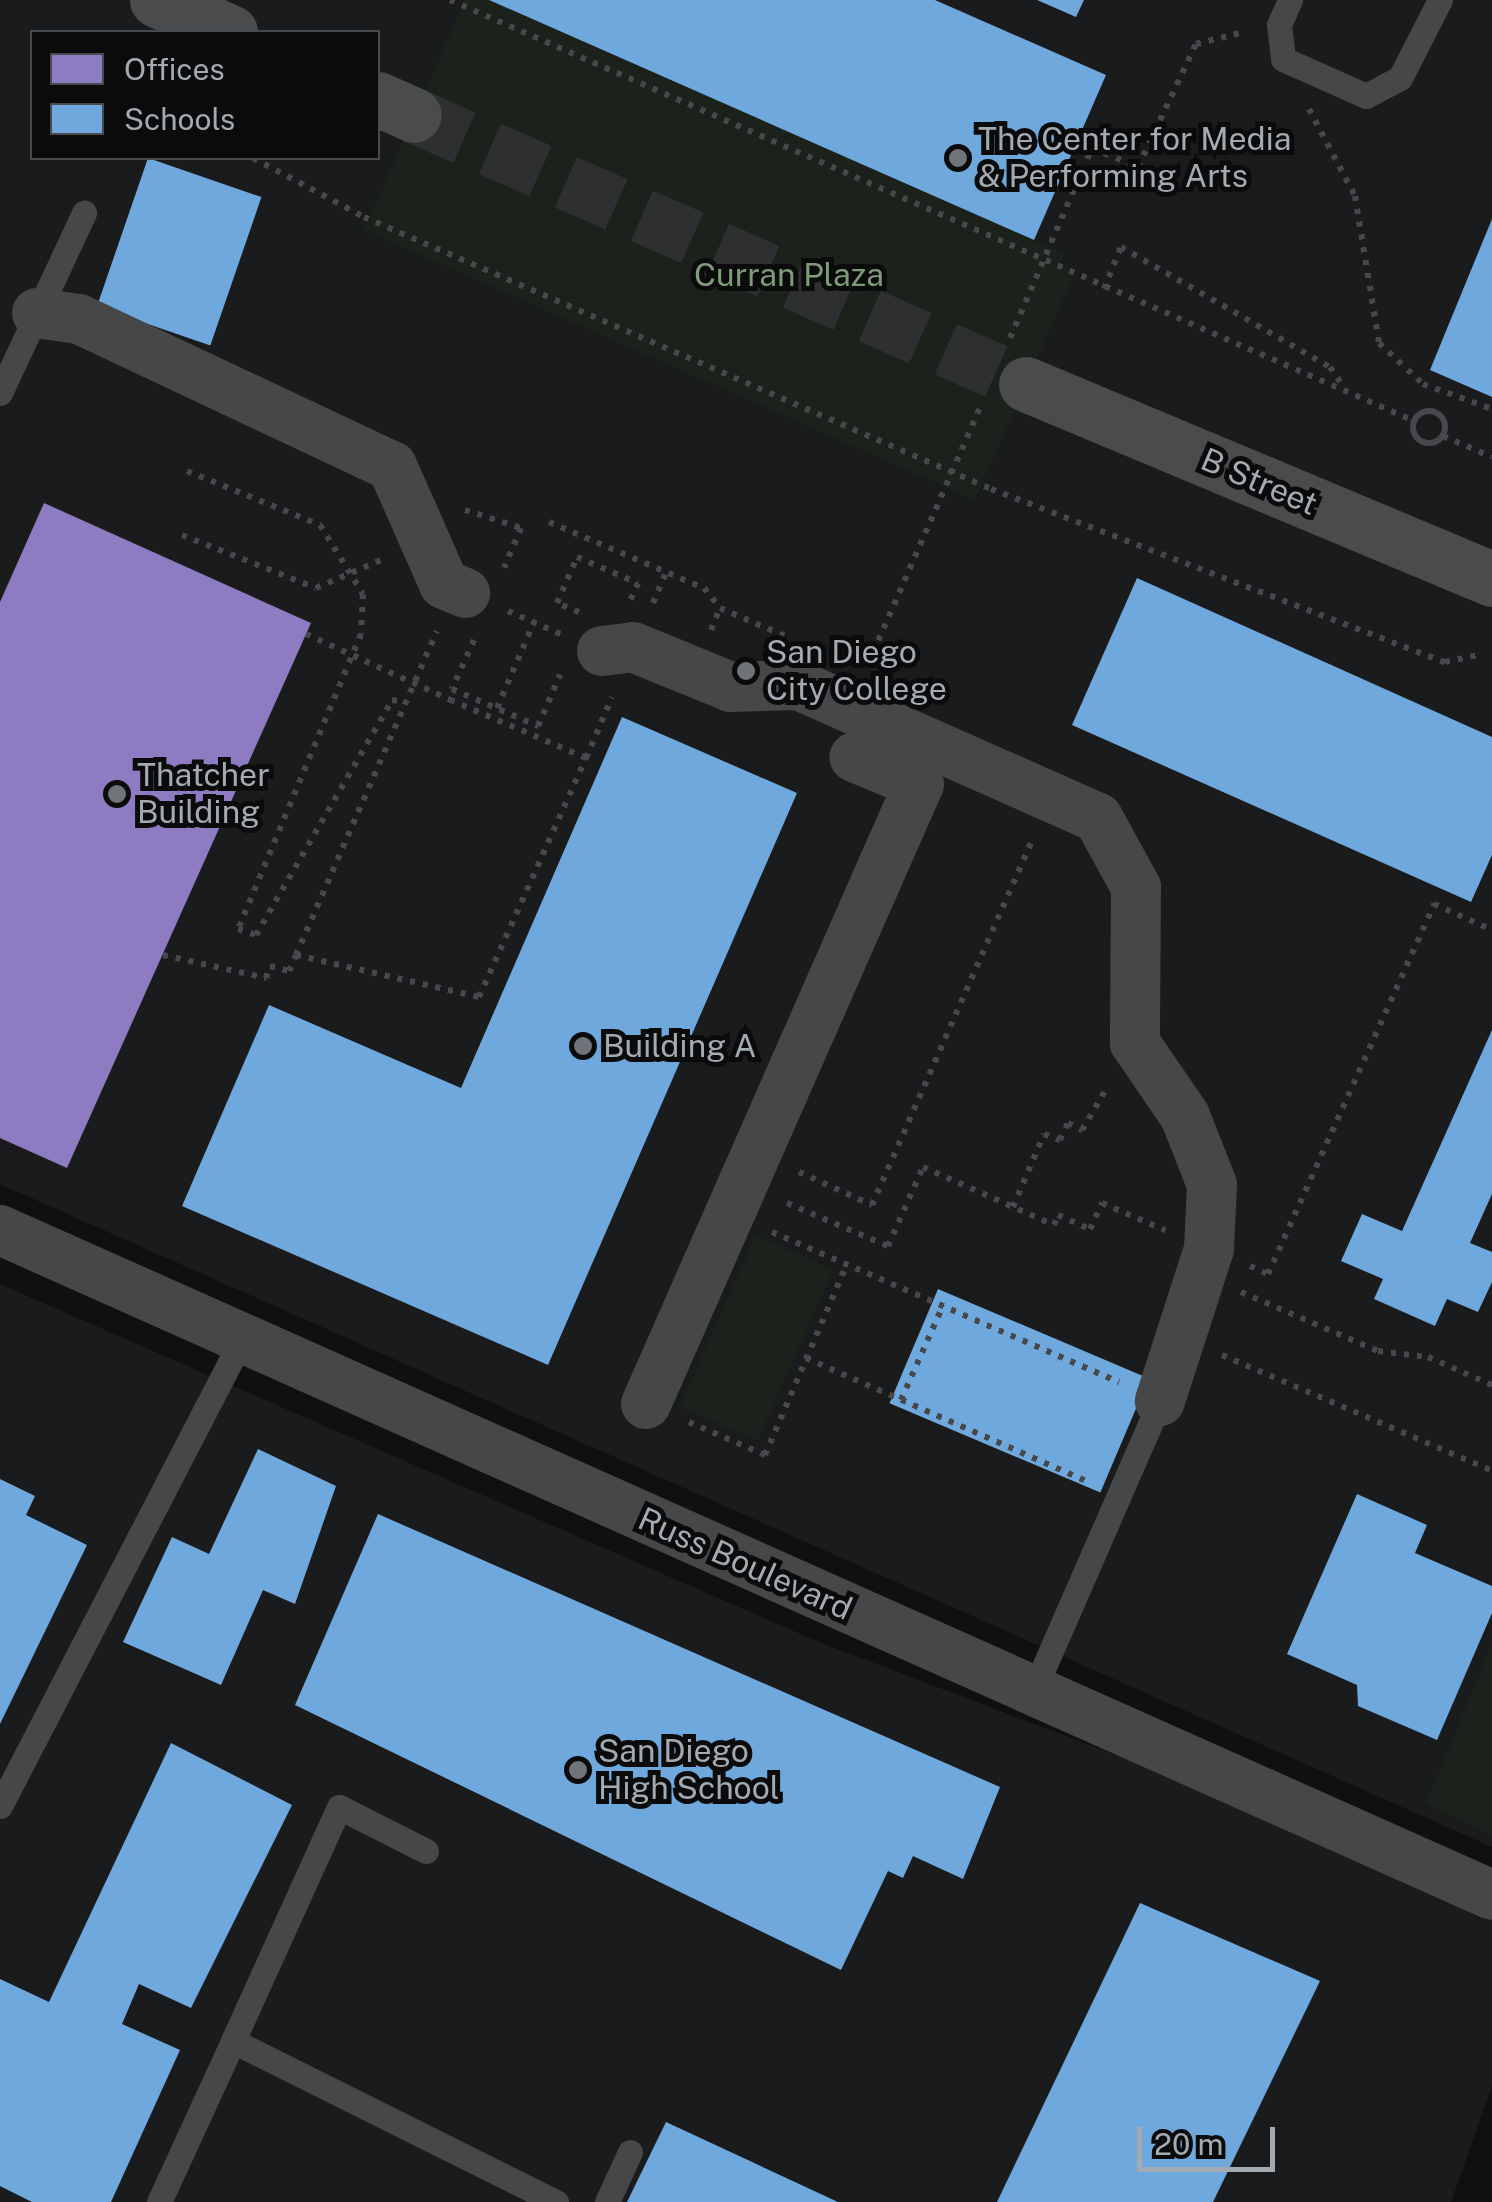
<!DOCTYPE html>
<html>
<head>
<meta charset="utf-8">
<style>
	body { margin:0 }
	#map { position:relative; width:1492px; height:2202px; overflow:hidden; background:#101011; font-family:"Public Sans",sans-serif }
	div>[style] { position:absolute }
	.built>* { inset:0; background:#1a1b1c }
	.green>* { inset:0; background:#1b211b; transform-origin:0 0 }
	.offices>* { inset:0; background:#8e7cc3 }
	.schools>* { inset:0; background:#6fa8dc; transform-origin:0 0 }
	.secondary-tunnel>* { height:55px; margin-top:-27.5px; transform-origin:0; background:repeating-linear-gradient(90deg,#2d2f31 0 55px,transparent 0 83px) }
	.path>* { height:6px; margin-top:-3px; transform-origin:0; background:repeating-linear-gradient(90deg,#46484b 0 5px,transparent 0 13px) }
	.path>.ring { margin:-3px; padding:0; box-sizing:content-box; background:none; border:6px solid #46484b; border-radius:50% }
	.lane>* { height:25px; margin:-12.5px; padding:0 12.5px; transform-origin:12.5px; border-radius:12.5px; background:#454749 }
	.street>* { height:50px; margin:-25px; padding:0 25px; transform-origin:25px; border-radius:25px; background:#454749 }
	.secondary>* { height:55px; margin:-27.5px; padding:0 27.5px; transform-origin:27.5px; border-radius:27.5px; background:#494b4d }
	.path-bridge>* { height:6px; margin-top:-3px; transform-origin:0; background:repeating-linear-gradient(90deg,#46484b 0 5px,transparent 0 13px) }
	.dots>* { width:28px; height:28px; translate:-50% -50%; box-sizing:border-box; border:5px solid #0b0b0c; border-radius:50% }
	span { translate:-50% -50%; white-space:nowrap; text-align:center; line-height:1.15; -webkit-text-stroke:10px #0b0b0c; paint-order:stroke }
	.poi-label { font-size:32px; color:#a2aab2 }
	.left { translate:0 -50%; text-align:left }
	.park-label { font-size:32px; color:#7e9c79 }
	.street-label { font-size:32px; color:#a2aab2 }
	.legend { position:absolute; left:30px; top:30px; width:350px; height:130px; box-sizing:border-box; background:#0b0b0c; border:2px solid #474b4e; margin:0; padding:12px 18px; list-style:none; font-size:30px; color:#a2aab2 }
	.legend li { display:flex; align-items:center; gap:20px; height:50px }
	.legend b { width:50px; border:2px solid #474b4e }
	.scale { position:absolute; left:1137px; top:2127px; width:138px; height:45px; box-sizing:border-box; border:5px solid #a2aab2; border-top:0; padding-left:12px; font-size:30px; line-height:35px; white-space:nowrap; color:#a2aab2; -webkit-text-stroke:8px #0b0b0c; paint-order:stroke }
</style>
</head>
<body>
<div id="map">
	<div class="built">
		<div style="clip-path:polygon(evenodd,0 0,1492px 0,1492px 1847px,0 1184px,0 0,32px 32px,378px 32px,378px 158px,32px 158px,32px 32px)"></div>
		<div style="clip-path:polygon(0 1284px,819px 1642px,1492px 1898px,1492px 2086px,1451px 2202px,0 2202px)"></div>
	</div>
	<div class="green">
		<div style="clip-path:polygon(465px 0,489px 0,1065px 254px,1060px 265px,1075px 272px,975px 500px,364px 230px)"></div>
		<div style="left:756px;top:1235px;width:85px;height:188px;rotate:24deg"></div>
		<div style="clip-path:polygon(1492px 1644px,1492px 1835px,1426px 1804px)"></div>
	</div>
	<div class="offices">
		<div style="clip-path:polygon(44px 503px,311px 623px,67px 1168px,0 1138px,0 602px)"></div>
	</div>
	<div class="schools">
		<div style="clip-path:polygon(489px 0,935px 0,1106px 75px,1034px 240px)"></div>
		<div style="clip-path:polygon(1037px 0,1084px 0,1076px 17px)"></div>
		<div style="left:148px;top:158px;width:120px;height:157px;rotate:19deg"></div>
		<div style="clip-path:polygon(1492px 219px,1492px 397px,1430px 370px)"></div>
		<div style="clip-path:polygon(1137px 578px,1492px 737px,1492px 855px,1471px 902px,1072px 725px)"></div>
		<div style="clip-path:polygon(622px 717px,797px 793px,548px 1365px,182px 1206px,269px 1005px,461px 1088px)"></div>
		<div style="clip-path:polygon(1492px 1030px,1492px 1194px,1470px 1243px,1492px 1252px,1492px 1282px,1478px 1312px,1447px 1299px,1435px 1326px,1374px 1299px,1383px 1279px,1341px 1261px,1362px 1214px,1402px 1231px)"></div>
		<div style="left:938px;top:1289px;width:229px;height:124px;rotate:23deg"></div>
		<div style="clip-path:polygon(258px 1449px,336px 1486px,295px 1604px,263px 1590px,221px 1685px,123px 1642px,172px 1537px,209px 1554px)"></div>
		<div style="clip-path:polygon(0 1479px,35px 1496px,26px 1515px,87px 1545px,0 1724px)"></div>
		<div style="clip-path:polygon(1357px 1494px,1427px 1525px,1415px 1553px,1492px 1586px,1492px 1613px,1437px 1740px,1358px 1706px,1357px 1685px,1287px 1654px)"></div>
		<div style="clip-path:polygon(378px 1514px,1000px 1787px,963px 1879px,913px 1856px,903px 1878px,888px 1871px,841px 1970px,295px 1705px)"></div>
		<div style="clip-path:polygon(171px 1743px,292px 1805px,191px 2008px,139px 1984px,122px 2024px,180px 2050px,111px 2202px,32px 2202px,0 2186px,0 1979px,49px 2002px)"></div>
		<div style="clip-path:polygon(1140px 1903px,1320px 1981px,1213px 2202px,997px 2202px)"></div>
		<div style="clip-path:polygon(666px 2122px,838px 2202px,627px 2202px)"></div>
	</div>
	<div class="secondary-tunnel">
		<div style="left:414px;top:115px;width:669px;rotate:23.73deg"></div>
	</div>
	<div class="path">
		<div style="left:450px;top:0;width:1052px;rotate:23.59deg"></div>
		<div style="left:1309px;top:109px;width:98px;rotate:62.1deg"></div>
		<div style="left:1355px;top:196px;width:149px;rotate:80.7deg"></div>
		<div style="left:1379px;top:343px;width:60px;rotate:43deg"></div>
		<div style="left:1423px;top:384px;width:73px;rotate:19.9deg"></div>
		<div style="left:253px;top:158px;width:126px;rotate:28deg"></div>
		<div style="left:364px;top:217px;width:683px;rotate:23.45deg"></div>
		<div style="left:991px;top:489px;width:486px;rotate:20.9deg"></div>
		<div style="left:1445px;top:662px;width:38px;rotate:-12deg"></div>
		<div style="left:1104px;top:289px;width:45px;rotate:-68deg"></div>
		<div style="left:1121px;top:247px;width:241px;rotate:29.9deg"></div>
		<div style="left:1330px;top:367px;width:18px;rotate:56deg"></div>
		<div style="left:1010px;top:338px;width:207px;rotate:-66.7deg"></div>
		<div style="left:1092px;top:148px;width:50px;rotate:22.4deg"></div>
		<div style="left:1138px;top:167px;width:136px;rotate:-64.8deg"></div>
		<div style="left:1196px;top:44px;width:49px;rotate:-14deg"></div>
		<div class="ring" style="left:1413px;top:411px;width:26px;height:26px"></div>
		<div style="left:1443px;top:436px;width:53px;rotate:23.2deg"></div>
		<div style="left:187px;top:471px;width:144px;rotate:22.1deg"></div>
		<div style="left:320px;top:525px;width:81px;rotate:58.1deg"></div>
		<div style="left:363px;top:594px;width:40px;rotate:92.9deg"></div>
		<div style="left:361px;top:634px;width:320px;rotate:112.6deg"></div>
		<div style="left:238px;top:929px;width:19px;rotate:18deg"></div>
		<div style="left:256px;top:935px;width:272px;rotate:-59.9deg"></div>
		<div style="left:392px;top:700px;width:14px;rotate:8deg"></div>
		<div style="left:465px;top:510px;width:59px;rotate:17.8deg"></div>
		<div style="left:521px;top:528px;width:43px;rotate:113deg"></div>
		<div style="left:549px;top:522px;width:168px;rotate:23.1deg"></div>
		<div style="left:704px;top:588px;width:26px;rotate:51deg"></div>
		<div style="left:720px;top:608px;width:71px;rotate:23.3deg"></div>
		<div style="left:182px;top:535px;width:144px;rotate:21.6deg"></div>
		<div style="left:316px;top:588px;width:71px;rotate:-23.3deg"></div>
		<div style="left:653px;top:603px;width:34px;rotate:-67deg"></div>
		<div style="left:508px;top:611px;width:58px;rotate:23.5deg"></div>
		<div style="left:579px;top:612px;width:24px;rotate:-158deg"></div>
		<div style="left:557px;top:603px;width:50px;rotate:-66.5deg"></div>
		<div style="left:577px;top:557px;width:66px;rotate:23.1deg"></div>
		<div style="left:638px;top:583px;width:22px;rotate:114deg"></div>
		<div style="left:711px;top:630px;width:24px;rotate:-68deg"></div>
		<div style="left:474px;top:640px;width:54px;rotate:114.2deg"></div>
		<div style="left:452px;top:689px;width:94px;rotate:23.3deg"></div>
		<div style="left:538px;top:726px;width:56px;rotate:-66.7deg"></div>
		<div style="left:868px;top:664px;width:283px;rotate:-66.4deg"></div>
		<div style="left:497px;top:708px;width:94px;rotate:-66.7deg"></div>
		<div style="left:586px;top:758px;width:66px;rotate:-66.9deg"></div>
		<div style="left:163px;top:955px;width:106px;rotate:12.6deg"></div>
		<div style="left:266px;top:978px;width:13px;rotate:-72deg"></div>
		<div style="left:270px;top:966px;width:20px;rotate:15deg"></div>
		<div style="left:289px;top:971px;width:17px;rotate:-66deg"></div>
		<div style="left:296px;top:955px;width:188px;rotate:12.9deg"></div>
		<div style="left:479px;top:997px;width:262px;rotate:-65.9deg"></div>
		<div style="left:586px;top:758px;width:145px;rotate:-156.8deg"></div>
		<div style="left:296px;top:955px;width:353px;rotate:-66.5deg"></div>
		<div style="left:799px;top:1172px;width:80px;rotate:24.3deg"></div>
		<div style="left:872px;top:1205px;width:398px;rotate:-66.3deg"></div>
		<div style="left:787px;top:1203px;width:110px;rotate:23.1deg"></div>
		<div style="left:888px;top:1246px;width:86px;rotate:-66.1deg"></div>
		<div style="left:923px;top:1167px;width:143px;rotate:23.9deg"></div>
		<div style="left:1054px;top:1225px;width:11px;rotate:-68deg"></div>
		<div style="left:1058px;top:1215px;width:35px;rotate:24deg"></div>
		<div style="left:1090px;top:1229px;width:29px;rotate:-65deg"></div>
		<div style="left:1102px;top:1203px;width:69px;rotate:23.2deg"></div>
		<div style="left:1013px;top:1207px;width:79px;rotate:-67deg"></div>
		<div style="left:1044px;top:1134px;width:17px;rotate:21deg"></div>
		<div style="left:1060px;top:1140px;width:19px;rotate:-65deg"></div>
		<div style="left:1068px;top:1123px;width:16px;rotate:27deg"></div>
		<div style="left:1082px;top:1130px;width:51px;rotate:-59.4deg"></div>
		<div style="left:772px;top:1232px;width:378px;rotate:23.4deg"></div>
		<div style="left:1250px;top:1266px;width:20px;rotate:24deg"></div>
		<div style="left:1268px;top:1274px;width:406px;rotate:-65.8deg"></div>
		<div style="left:1434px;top:904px;width:64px;rotate:24.1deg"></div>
		<div style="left:1241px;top:1292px;width:149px;rotate:23.3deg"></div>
		<div style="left:1378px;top:1351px;width:50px;rotate:6.8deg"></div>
		<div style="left:1428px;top:1357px;width:70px;rotate:23.6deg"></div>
		<div style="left:1222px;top:1355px;width:294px;rotate:23.2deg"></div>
		<div style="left:806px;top:1358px;width:309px;rotate:23.7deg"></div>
		<div style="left:901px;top:1400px;width:104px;rotate:-66.1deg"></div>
		<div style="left:689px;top:1422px;width:83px;rotate:23.5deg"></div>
		<div style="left:765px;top:1455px;width:208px;rotate:-66.8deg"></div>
	</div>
	<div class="lane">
		<div style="left:1290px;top:0;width:27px;rotate:114deg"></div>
		<div style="left:1279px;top:25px;width:34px;rotate:83deg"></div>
		<div style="left:1283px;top:59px;width:91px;rotate:24deg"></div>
		<div style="left:1366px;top:96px;width:38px;rotate:-28deg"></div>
		<div style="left:1400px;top:78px;width:88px;rotate:-62.9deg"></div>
		<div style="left:0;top:393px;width:199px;rotate:-65deg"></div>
		<div style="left:1033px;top:1692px;width:318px;rotate:-66.4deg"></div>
		<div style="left:0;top:1806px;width:524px;rotate:-62.6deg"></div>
		<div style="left:426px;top:1851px;width:97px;rotate:-153.2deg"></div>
		<div style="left:339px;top:1807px;width:257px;rotate:114.4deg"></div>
		<div style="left:233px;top:2041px;width:361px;rotate:26.5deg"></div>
		<div style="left:159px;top:2202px;width:177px;rotate:-65.3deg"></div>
		<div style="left:607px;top:2202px;width:55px;rotate:-65.3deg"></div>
	</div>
	<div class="street">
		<div style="left:37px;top:313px;width:42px;rotate:8.1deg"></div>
		<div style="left:79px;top:319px;width:346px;rotate:25.2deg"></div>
		<div style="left:392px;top:466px;width:129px;rotate:66.2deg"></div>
		<div style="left:444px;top:584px;width:23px;rotate:23deg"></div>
		<div style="left:602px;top:651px;width:31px;rotate:-7deg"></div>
		<div style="left:633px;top:647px;width:106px;rotate:22.2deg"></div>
		<div style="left:731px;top:687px;width:67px;rotate:-1.7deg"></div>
		<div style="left:798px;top:685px;width:328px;rotate:23.9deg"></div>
		<div style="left:1098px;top:818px;width:79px;rotate:61.2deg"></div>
		<div style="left:1136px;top:887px;width:156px;rotate:90.4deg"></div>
		<div style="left:1135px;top:1043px;width:88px;rotate:55.6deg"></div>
		<div style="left:1185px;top:1116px;width:74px;rotate:68.6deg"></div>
		<div style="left:1212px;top:1185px;width:64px;rotate:92.7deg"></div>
		<div style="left:1209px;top:1249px;width:160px;rotate:107.9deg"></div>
		<div style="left:0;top:1230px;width:1633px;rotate:24.02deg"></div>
		<div style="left:646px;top:1404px;width:677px;rotate:-66.24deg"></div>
		<div style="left:919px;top:784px;width:70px;rotate:-157.4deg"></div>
	</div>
	<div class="secondary">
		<div style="left:157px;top:0;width:80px;rotate:23.7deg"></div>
		<div style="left:378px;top:99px;width:39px;rotate:24deg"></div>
		<div style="left:1026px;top:384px;width:505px;rotate:22.71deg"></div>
	</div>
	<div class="path-bridge">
		<div style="left:306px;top:634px;width:162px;rotate:24.5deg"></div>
	</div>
	<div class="dots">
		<div style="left:958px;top:158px;background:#6f747a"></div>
		<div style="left:746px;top:671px;background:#6f747a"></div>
		<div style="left:117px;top:794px;background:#6f747a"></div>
		<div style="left:583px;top:1046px;background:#6f747a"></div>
		<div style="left:578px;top:1770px;background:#6f747a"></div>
	</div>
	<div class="poi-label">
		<span class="left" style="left:978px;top:158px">The Center for Media<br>&amp; Performing Arts</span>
		<span class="left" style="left:766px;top:671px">San Diego<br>City College</span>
		<span class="left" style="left:137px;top:794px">Thatcher<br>Building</span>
		<span class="left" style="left:603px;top:1046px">Building A</span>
		<span class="left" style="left:598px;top:1770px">San Diego<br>High School</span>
	</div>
	<div class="park-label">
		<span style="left:789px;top:275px">Curran Plaza</span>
	</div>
	<div class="street-label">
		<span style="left:1259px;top:482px;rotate:23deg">B Street</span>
		<span style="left:745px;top:1564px;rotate:24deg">Russ Boulevard</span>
	</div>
	<ul class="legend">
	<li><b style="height:28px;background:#8e7cc3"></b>Offices</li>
	<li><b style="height:28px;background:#6fa8dc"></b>Schools</li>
	</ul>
	<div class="scale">20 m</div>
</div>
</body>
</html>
